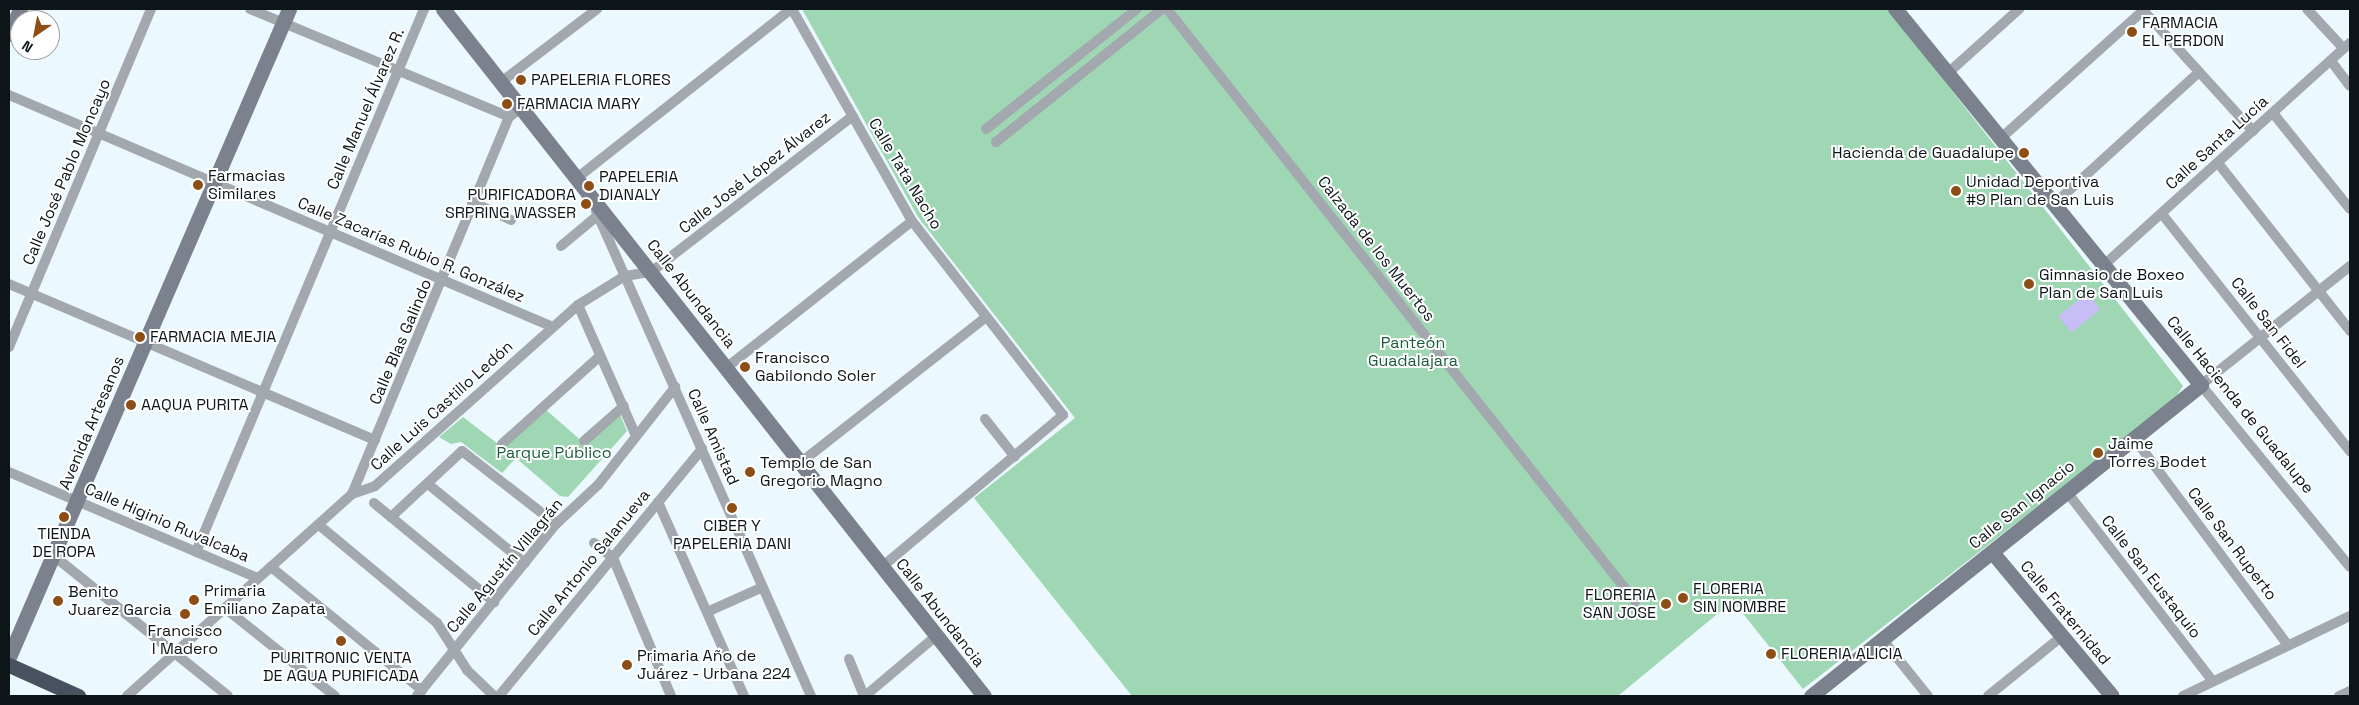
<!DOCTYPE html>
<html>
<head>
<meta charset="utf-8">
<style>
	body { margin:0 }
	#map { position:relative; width:2359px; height:705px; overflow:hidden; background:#ebf8fe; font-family:"Space Grotesk",sans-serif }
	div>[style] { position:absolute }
	.green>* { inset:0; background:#9fd7b5 }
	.water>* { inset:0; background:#c7bef8; transform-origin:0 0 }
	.street>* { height:10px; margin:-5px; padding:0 5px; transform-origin:5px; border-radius:5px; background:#a3a8af }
	.secondary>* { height:15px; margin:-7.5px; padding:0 7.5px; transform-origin:7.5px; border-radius:7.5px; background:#7b828d }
	.highway>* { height:15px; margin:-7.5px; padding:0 7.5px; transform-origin:7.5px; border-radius:7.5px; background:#48515f }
	.dots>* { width:14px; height:14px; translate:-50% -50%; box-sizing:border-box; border:2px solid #fff; border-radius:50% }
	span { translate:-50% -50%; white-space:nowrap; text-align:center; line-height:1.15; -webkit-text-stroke:4px #fff; paint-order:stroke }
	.poi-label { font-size:16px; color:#0d1518 }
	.left { translate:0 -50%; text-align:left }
	.right { translate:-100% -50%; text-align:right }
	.street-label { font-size:16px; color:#0d1518 }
	.park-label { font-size:16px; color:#175d3b }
	.frame { position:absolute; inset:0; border:10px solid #0d1518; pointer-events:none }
	.north { position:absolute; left:10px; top:10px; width:50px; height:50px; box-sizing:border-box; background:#fff; border:1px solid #9ea1a3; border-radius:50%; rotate:213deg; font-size:14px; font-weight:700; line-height:20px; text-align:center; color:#0d1518 }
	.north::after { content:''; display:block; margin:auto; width:18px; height:22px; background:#8d4e16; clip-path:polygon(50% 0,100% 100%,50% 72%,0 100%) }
</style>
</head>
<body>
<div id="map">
	<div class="green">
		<div style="clip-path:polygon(802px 9px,1888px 9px,2183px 386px,2173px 401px,1803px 689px,1733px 601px,1618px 696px,1132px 696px,974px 498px,1075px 418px,918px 217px)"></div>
		<div style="clip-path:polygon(545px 409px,584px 443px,619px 412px,627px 431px,568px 497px,560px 496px,516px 458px,502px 473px,461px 442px,451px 444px,439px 437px,463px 417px,502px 447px)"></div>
	</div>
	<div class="water">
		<div style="left:2087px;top:293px;width:21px;height:37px;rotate:51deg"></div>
	</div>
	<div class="street">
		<div style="left:250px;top:9px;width:281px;rotate:22.6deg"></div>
		<div style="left:509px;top:117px;width:15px;rotate:-37deg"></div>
		<div style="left:792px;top:9px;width:244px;rotate:60.5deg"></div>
		<div style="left:912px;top:221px;width:246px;rotate:52.1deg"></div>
		<div style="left:1063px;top:415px;width:236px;rotate:140deg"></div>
		<div style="left:1167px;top:9px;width:755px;rotate:51.67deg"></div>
		<div style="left:2142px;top:9px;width:165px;rotate:47.7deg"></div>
		<div style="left:2307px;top:9px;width:54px;rotate:47.2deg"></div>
		<div style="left:2331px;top:61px;width:31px;rotate:53deg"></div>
		<div style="left:1948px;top:73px;width:96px;rotate:-42deg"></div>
		<div style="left:501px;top:82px;width:121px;rotate:-37.2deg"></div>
		<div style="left:9px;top:95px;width:591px;rotate:23.1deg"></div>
		<div style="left:2273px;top:113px;width:123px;rotate:51.3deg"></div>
		<div style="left:986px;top:129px;width:193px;rotate:-38.5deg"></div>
		<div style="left:2000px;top:139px;width:195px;rotate:-41.9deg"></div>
		<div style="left:996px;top:142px;width:213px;rotate:-38.7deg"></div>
		<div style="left:2218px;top:163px;width:214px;rotate:51.8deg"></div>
		<div style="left:577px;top:178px;width:273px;rotate:-38.3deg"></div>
		<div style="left:472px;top:202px;width:43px;rotate:24.8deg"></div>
		<div style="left:2053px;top:205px;width:197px;rotate:-42.3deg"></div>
		<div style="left:596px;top:211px;width:531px;rotate:66.09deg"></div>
		<div style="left:2162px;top:214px;width:303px;rotate:51.6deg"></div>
		<div style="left:561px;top:246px;width:53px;rotate:-39.7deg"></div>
		<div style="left:2104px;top:265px;width:331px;rotate:-42.1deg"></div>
		<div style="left:2350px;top:266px;width:191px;rotate:141.4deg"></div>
		<div style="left:2201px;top:385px;width:235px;rotate:50.7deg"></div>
		<div style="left:9px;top:284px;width:398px;rotate:23.1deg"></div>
		<div style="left:578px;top:305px;width:143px;rotate:66.1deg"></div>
		<div style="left:9px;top:347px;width:367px;rotate:-67.2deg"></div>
		<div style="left:726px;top:368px;width:237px;rotate:-38.3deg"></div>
		<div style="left:985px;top:419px;width:48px;rotate:51.7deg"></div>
		<div style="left:2134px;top:438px;width:257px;rotate:53.4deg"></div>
		<div style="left:584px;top:441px;width:53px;rotate:-41.2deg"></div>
		<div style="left:502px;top:444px;width:132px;rotate:-41.9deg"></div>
		<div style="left:800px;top:463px;width:236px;rotate:-38.1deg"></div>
		<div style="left:9px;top:472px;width:271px;rotate:23.1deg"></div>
		<div style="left:428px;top:484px;width:125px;rotate:39.2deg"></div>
		<div style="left:2067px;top:492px;width:237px;rotate:52.4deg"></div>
		<div style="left:352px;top:494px;width:408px;rotate:-67.4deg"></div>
		<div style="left:658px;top:502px;width:212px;rotate:66.1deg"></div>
		<div style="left:374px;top:503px;width:156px;rotate:39.5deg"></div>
		<div style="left:391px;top:517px;width:97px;rotate:-42.9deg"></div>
		<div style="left:462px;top:451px;width:119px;rotate:37.8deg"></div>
		<div style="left:319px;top:525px;width:153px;rotate:39.7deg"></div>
		<div style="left:437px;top:623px;width:56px;rotate:57.4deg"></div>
		<div style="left:467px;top:670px;width:37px;rotate:44deg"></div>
		<div style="left:594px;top:543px;width:24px;rotate:38deg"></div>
		<div style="left:613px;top:558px;width:150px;rotate:67.2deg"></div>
		<div style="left:196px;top:552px;width:589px;rotate:-67.22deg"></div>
		<div style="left:54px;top:556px;width:223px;rotate:38.8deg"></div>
		<div style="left:271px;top:567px;width:195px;rotate:39.2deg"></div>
		<div style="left:225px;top:608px;width:141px;rotate:38.7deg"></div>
		<div style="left:707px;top:612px;width:61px;rotate:-24.1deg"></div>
		<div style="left:1882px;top:639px;width:73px;rotate:51.1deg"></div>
		<div style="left:849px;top:659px;width:40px;rotate:68deg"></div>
		<div style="left:127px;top:696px;width:302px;rotate:-41.9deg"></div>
		<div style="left:352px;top:494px;width:24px;rotate:-19deg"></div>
		<div style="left:375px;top:486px;width:272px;rotate:-41.7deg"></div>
		<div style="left:578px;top:305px;width:55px;rotate:-31.7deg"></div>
		<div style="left:625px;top:276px;width:26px;rotate:-9deg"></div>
		<div style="left:651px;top:272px;width:255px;rotate:-37.7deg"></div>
		<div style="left:417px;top:696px;width:221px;rotate:-51.1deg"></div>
		<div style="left:556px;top:524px;width:57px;rotate:-42.9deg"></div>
		<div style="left:598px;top:485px;width:125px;rotate:-51.8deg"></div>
		<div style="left:499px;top:696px;width:320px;rotate:-50.6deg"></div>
		<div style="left:865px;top:696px;width:93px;rotate:-40.2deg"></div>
		<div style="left:1988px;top:696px;width:94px;rotate:-38.9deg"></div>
		<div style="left:2183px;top:696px;width:185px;rotate:-25.6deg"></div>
		<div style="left:2339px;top:696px;width:12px;rotate:-24deg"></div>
	</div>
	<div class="secondary">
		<div style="left:443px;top:9px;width:874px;rotate:51.78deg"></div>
		<div style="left:9px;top:34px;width:27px;rotate:-66deg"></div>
		<div style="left:1992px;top:552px;width:187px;rotate:50.2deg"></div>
		<div style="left:9px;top:657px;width:706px;rotate:-66.63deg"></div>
		<div style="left:1811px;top:696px;width:499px;rotate:-38.6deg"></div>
		<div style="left:2201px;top:385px;width:485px;rotate:-129.1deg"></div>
	</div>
	<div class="highway">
		<div style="left:9px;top:665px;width:76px;rotate:24.2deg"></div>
	</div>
	<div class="dots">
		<div style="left:2132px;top:32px;background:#8d4e16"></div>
		<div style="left:521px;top:80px;background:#8d4e16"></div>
		<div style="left:507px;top:104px;background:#8d4e16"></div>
		<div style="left:2024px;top:153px;background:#8d4e16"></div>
		<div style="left:198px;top:185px;background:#8d4e16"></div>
		<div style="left:589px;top:186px;background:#8d4e16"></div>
		<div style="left:1956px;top:191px;background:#8d4e16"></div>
		<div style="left:586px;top:204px;background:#8d4e16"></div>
		<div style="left:2029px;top:284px;background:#8d4e16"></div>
		<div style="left:140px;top:337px;background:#8d4e16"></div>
		<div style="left:745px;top:367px;background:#8d4e16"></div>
		<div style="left:131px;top:405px;background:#8d4e16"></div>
		<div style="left:2098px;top:453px;background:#8d4e16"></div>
		<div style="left:750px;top:472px;background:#8d4e16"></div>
		<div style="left:732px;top:508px;background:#8d4e16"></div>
		<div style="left:64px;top:517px;background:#8d4e16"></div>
		<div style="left:1683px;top:598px;background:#8d4e16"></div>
		<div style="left:194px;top:600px;background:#8d4e16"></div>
		<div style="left:58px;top:601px;background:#8d4e16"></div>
		<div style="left:1666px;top:604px;background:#8d4e16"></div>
		<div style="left:185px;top:614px;background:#8d4e16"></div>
		<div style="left:341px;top:641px;background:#8d4e16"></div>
		<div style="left:1771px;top:654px;background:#8d4e16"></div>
		<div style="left:627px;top:665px;background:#8d4e16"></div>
	</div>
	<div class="poi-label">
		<span class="left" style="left:2142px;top:32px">FARMACIA<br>EL PERDON</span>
		<span class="left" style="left:531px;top:80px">PAPELERIA FLORES</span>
		<span class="left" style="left:517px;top:104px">FARMACIA MARY</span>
		<span class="right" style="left:2014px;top:153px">Hacienda de Guadalupe</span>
		<span class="left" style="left:208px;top:185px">Farmacias<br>Similares</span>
		<span class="left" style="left:599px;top:186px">PAPELERIA<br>DIANALY</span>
		<span class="left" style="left:1966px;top:191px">Unidad Deportiva<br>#9 Plan de San Luis</span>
		<span class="right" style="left:576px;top:204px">PURIFICADORA<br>SRPRING WASSER</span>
		<span class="left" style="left:2039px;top:284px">Gimnasio de Boxeo<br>Plan de San Luis</span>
		<span class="left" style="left:150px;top:337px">FARMACIA MEJIA</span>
		<span class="left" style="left:755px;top:367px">Francisco<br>Gabilondo Soler</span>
		<span class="left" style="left:141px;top:405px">AAQUA PURITA</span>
		<span class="left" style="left:2108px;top:453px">Jaime<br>Torres Bodet</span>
		<span class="left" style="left:760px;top:472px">Templo de San<br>Gregorio Magno</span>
		<span style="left:732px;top:535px">CIBER Y<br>PAPELERIA DANI</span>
		<span style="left:64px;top:543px">TIENDA<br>DE ROPA</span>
		<span class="left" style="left:1693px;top:598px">FLORERIA<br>SIN NOMBRE</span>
		<span class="left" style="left:204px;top:600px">Primaria<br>Emiliano Zapata</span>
		<span class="left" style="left:68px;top:601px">Benito<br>Juarez Garcia</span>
		<span class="right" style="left:1656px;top:604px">FLORERIA<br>SAN JOSE</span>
		<span style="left:185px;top:640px">Francisco<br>I Madero</span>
		<span class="left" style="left:1781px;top:654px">FLORERIA ALICIA</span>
		<span class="left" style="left:637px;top:665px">Primaria Año de<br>Juárez - Urbana 224</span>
		<span style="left:341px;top:667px">PURITRONIC VENTA<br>DE AGUA PURIFICADA</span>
	</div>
	<div class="street-label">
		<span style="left:366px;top:109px;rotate:-67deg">Calle Manuel Álvarez R.</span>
		<span style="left:2217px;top:143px;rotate:-42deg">Calle Santa Lucía</span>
		<span style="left:67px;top:172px;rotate:-67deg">Calle José Pablo Moncayo</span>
		<span style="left:755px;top:173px;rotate:-38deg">Calle José López Álvarez</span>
		<span style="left:905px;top:174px;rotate:59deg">Calle Tata Nacho</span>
		<span style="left:1376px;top:249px;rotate:52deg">Calzada de los Muertos</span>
		<span style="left:411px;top:250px;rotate:23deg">Calle Zacarías Rubio R. González</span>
		<span style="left:691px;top:294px;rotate:52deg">Calle Abundancia</span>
		<span style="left:2268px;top:323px;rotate:52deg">Calle San Fidel</span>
		<span style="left:401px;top:342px;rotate:-67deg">Calle Blas Galindo</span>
		<span style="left:2240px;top:405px;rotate:51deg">Calle Hacienda de Guadalupe</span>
		<span style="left:442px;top:406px;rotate:-42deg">Calle Luis Castillo Ledón</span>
		<span style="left:92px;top:423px;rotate:-67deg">Avenida Artesanos</span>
		<span style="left:713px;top:437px;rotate:66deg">Calle Amistad</span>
		<span style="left:2022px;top:505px;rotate:-39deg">Calle San Ignacio</span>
		<span style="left:167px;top:523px;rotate:23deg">Calle Higinio Ruvalcaba</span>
		<span style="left:2232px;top:544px;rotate:53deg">Calle San Ruperto</span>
		<span style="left:589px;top:563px;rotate:-51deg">Calle Antonio Salanueva</span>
		<span style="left:505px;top:566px;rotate:-50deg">Calle Agustín Villagrán</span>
		<span style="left:2151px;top:577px;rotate:52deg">Calle San Eustaquio</span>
		<span style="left:940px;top:613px;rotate:52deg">Calle Abundancia</span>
		<span style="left:2065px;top:613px;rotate:50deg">Calle Fraternidad</span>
	</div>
	<div class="park-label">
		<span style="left:1413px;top:352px">Panteón<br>Guadalajara</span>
		<span style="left:554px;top:453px">Parque Público</span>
	</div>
	<div class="frame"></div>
	<div class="north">N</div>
</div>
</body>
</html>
